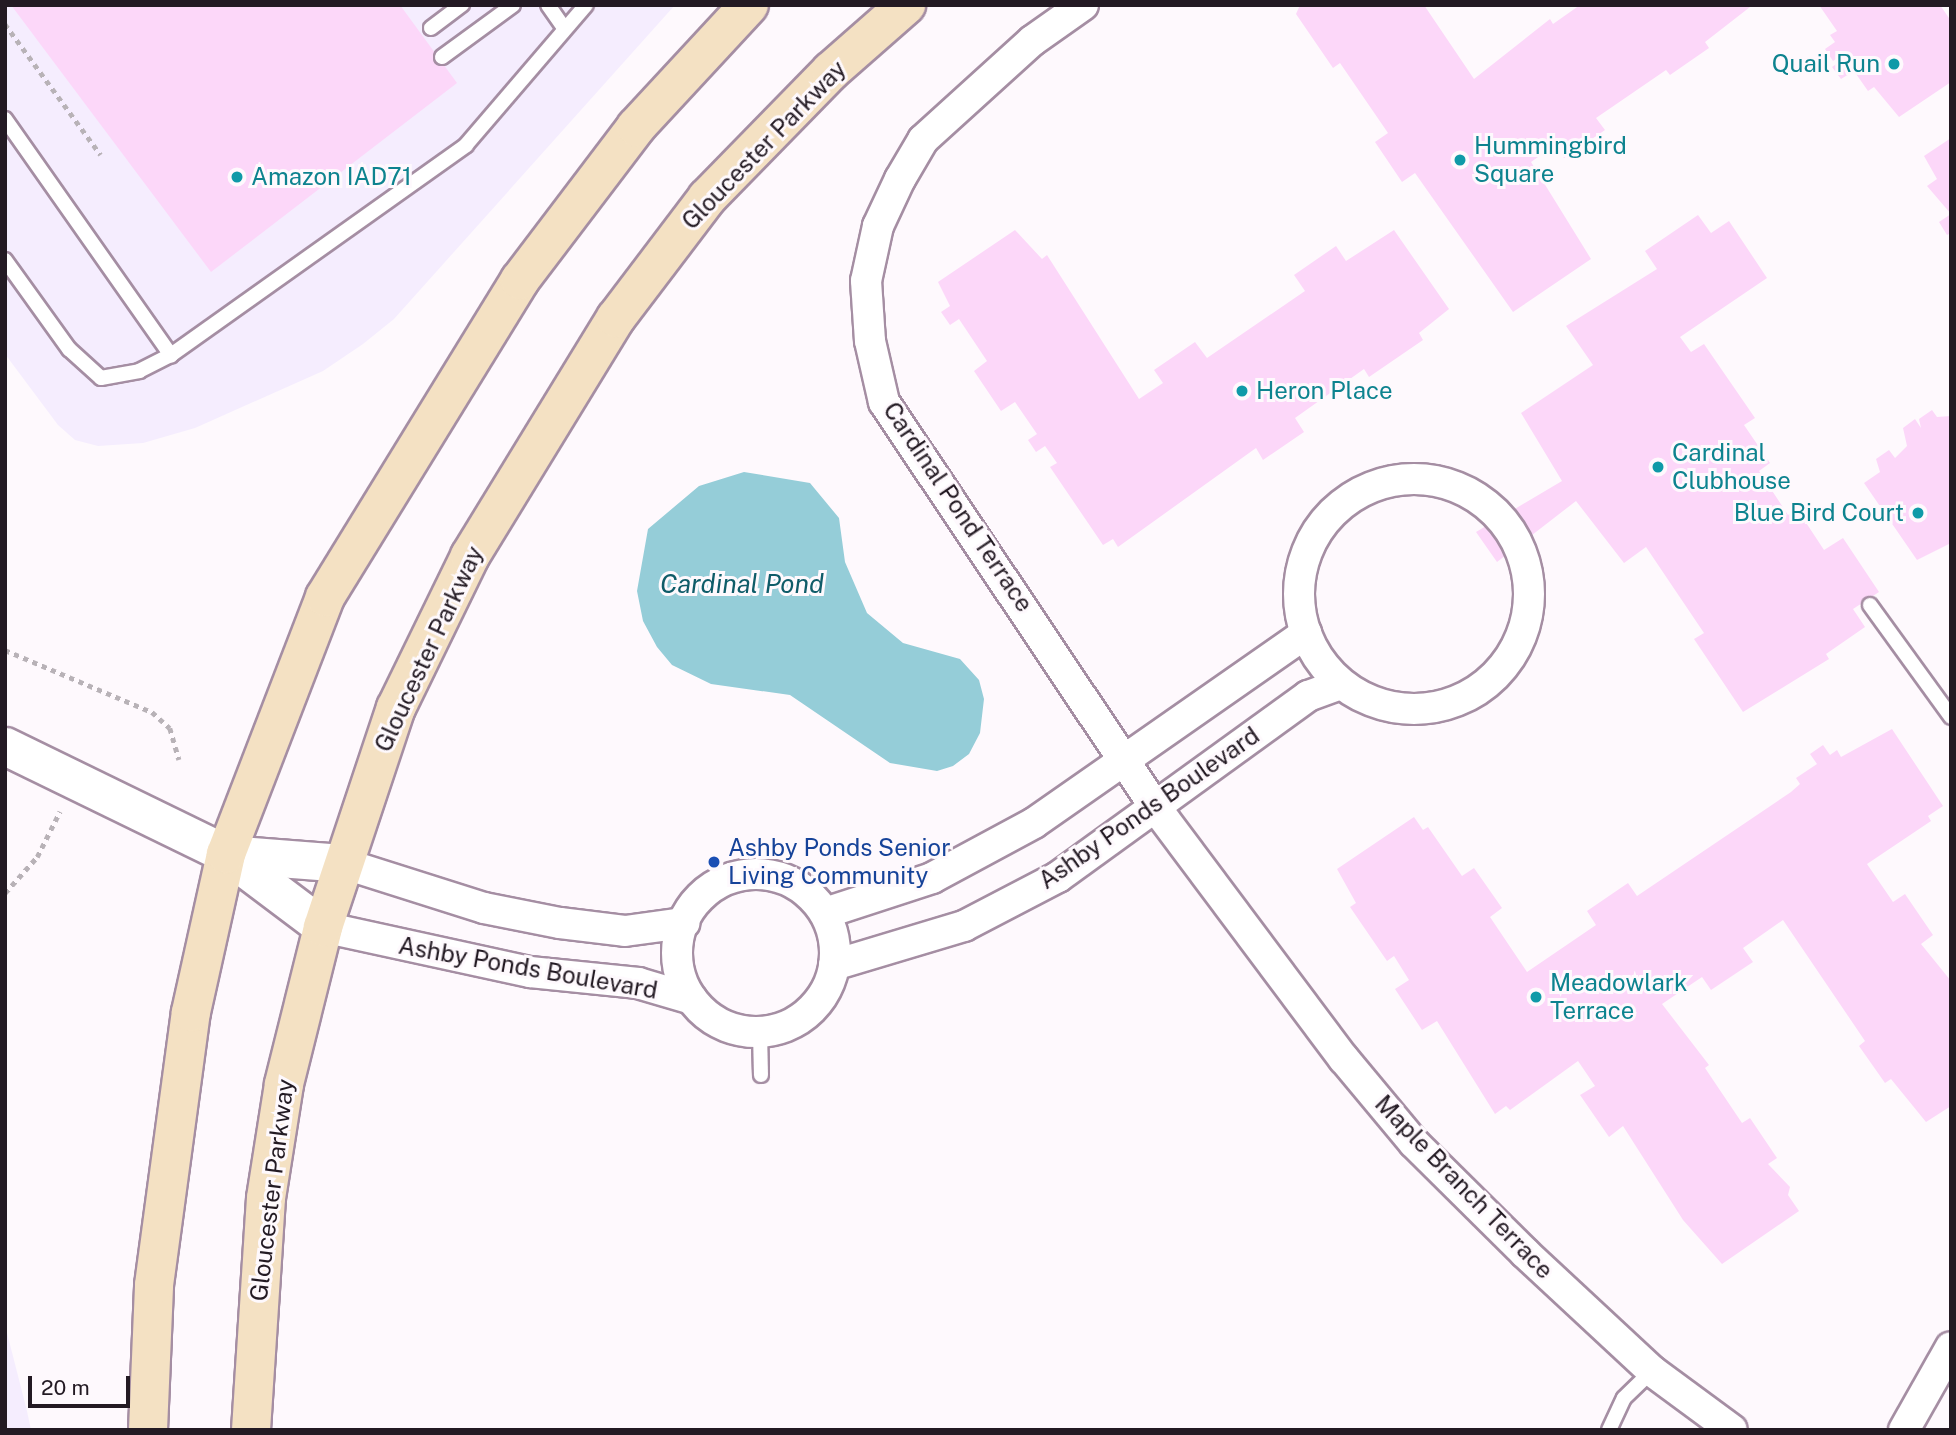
<!DOCTYPE html>
<html>
<head>
<meta charset="utf-8">
<style>
	body { margin:0 }
	#map { position:relative; width:1956px; height:1435px; overflow:hidden; background:#fef9fd; font-family:"Public Sans",sans-serif }
	div>[style] { position:absolute }
	.industrial>* { inset:0; background:#f5edfe }
	.water>* { inset:0; background:#95cdd8 }
	.building>* { inset:0; background:#fcd7f9 }
	.path>* { height:4.5px; margin-top:-2.25px; transform-origin:0; background:repeating-linear-gradient(90deg,#b8b2b7 0 5px,transparent 0 10px) }
	.roads { filter:drop-shadow(2px 0 #a58ea3) drop-shadow(-2px 0 #a58ea3) drop-shadow(0 2px #a58ea3) drop-shadow(0 -2px #a58ea3) }
	.service>* { height:14px; margin:-7px; padding:0 7px; transform-origin:7px; border-radius:7px; background:#fff }
	.minor>* { height:30px; margin:-15px; padding:0 15px; transform-origin:15px; border-radius:15px; background:#fff }
	.minor>.ring { margin:-15px; padding:0; box-sizing:content-box; background:none; border:30px solid #fff; border-radius:50% }
	.tertiary>* { height:37px; margin:-18.5px; padding:0 18.5px; transform-origin:18.5px; border-radius:18.5px; background:#fff }
	.secondary>* { height:38px; margin:-19px; padding:0 19px; transform-origin:19px; border-radius:19px; background:#f4e1c3 }
	.dots>* { width:19px; height:19px; translate:-50% -50%; box-sizing:border-box; border:4px solid #fef9fd; border-radius:50% }
	span { translate:-50% -50%; white-space:nowrap; text-align:center; line-height:1.15; -webkit-text-stroke:6px #fef9fd; paint-order:stroke }
	.culture-label { font-size:24px; color:#0d838f }
	.right { translate:-100% -50%; text-align:right }
	.left { translate:0 -50%; text-align:left }
	.street-label { font-size:24px; color:#231a23 }
	.transit-label { font-size:24px; color:#164399 }
	.water-label { font-size:26px; color:#0f5c69; font-style:italic }
	.frame { position:absolute; inset:0; border:7px solid #231a23; pointer-events:none }
	.scale { position:absolute; left:28px; top:1376px; width:102px; height:32px; box-sizing:border-box; border:4px solid #231a23; border-top:0; padding-left:9px; font-size:21px; line-height:24px; white-space:nowrap; color:#231a23; -webkit-text-stroke:5px #fef9fd; paint-order:stroke }
</style>
</head>
<body>
<div id="map">
	<div class="industrial">
		<div style="clip-path:polygon(5px 5px,675px 5px,394px 319px,363px 344px,323px 371px,195px 428px,143px 443px,98px 446px,75px 440px,58px 425px,5px 354px)"></div>
		<div style="clip-path:polygon(5px 1325px,27px 1411px,31px 1430px,5px 1430px)"></div>
	</div>
	<div class="water">
		<div style="clip-path:polygon(744px 472px,810px 483px,839px 518px,845px 562px,867px 613px,903px 643px,960px 659px,979px 680px,984px 699px,980px 733px,969px 754px,953px 766px,937px 771px,890px 763px,790px 695px,711px 684px,672px 665px,657px 647px,643px 621px,637px 591px,648px 529px,699px 486px)"></div>
	</div>
	<div class="building">
		<div style="clip-path:polygon(11px 5px,400px 5px,457px 83px,211px 272px)"></div>
		<div style="clip-path:polygon(1300px 5px,1424px 5px,1474px 79px,1550px 19px,1553px 24px,1580px 5px,1750px 7px,1705px 42px,1709px 48px,1670px 75px,1666px 70px,1596px 118px,1605px 130px,1564px 158px,1555px 145px,1531px 162px,1591px 259px,1513px 312px,1415px 173px,1402px 182px,1375px 142px,1388px 133px,1340px 63px,1333px 68px,1296px 14px)"></div>
		<div style="clip-path:polygon(1819px 5px,1940px 5px,1951px 21px,1951px 82px,1899px 117px,1874px 87px,1868px 91px,1854px 71px,1841px 79px,1832px 67px,1845px 58px,1843px 54px,1833px 61px,1825px 49px,1835px 42px,1830px 35px,1837px 31px)"></div>
		<div style="clip-path:polygon(1951px 138px,1951px 233px,1947px 235px,1939px 222px,1951px 214px,1927px 186px,1937px 179px,1924px 156px)"></div>
		<div style="clip-path:polygon(1698px 215px,1711px 233px,1729px 221px,1767px 278px,1680px 337px,1691px 352px,1704px 344px,1755px 418px,1744px 425px,1770px 463px,1759px 471px,1788px 515px,1797px 509px,1824px 550px,1843px 538px,1879px 592px,1853px 609px,1865px 627px,1826px 654px,1829px 659px,1743px 712px,1694px 639px,1704px 633px,1646px 547px,1624px 563px,1576px 501px,1497px 562px,1476px 532px,1562px 481px,1521px 413px,1593px 365px,1566px 326px,1657px 269px,1645px 251px)"></div>
		<div style="clip-path:polygon(1015px 230px,1042px 259px,1047px 255px,1139px 399px,1163px 383px,1154px 370px,1195px 342px,1207px 358px,1305px 291px,1294px 275px,1336px 246px,1346px 261px,1394px 230px,1449px 309px,1419px 333px,1423px 340px,1369px 377px,1364px 369px,1295px 418px,1304px 432px,1263px 460px,1256px 448px,1118px 547px,1113px 539px,1103px 545px,1050px 467px,1057px 463px,1045px 446px,1036px 452px,1028px 440px,1037px 434px,1015px 402px,1001px 411px,974px 371px,987px 361px,959px 319px,950px 325px,941px 312px,950px 306px,938px 282px)"></div>
		<div style="clip-path:polygon(1932px 410px,1937px 417px,1951px 416px,1951px 543px,1917px 560px,1864px 483px,1880px 472px,1876px 459px,1889px 450px,1895px 458px,1907px 446px,1903px 428px,1915px 419px,1921px 428px,1919px 419px)"></div>
		<div style="clip-path:polygon(1892px 729px,1943px 806px,1928px 816px,1931px 821px,1867px 864px,1893px 902px,1905px 894px,1933px 935px,1921px 944px,1951px 981px,1951px 1106px,1926px 1122px,1891px 1079px,1885px 1083px,1859px 1046px,1865px 1041px,1783px 920px,1743px 948px,1753px 962px,1711px 990px,1702px 977px,1662px 1004px,1709px 1065px,1705px 1068px,1742px 1123px,1750px 1118px,1777px 1158px,1768px 1164px,1790px 1187px,1788px 1195px,1799px 1211px,1722px 1264px,1683px 1220px,1623px 1126px,1609px 1137px,1580px 1095px,1595px 1086px,1578px 1061px,1510px 1110px,1506px 1106px,1495px 1114px,1437px 1021px,1422px 1030px,1395px 989px,1409px 980px,1394px 956px,1387px 961px,1350px 907px,1356px 903px,1337px 869px,1414px 817px,1423px 830px,1428px 827px,1462px 876px,1474px 868px,1502px 908px,1490px 917px,1527px 972px,1596px 925px,1587px 911px,1628px 883px,1637px 896px,1791px 792px,1800px 784px,1796px 778px,1817px 764px,1810px 754px,1823px 745px,1830px 755px,1837px 750px,1841px 757px)"></div>
	</div>
	<div class="path">
		<div style="left:5px;top:24px;width:162px;rotate:53.8deg"></div>
		<div style="left:5px;top:650px;width:160px;rotate:22.9deg"></div>
		<div style="left:152px;top:712px;width:24px;rotate:42deg"></div>
		<div style="left:170px;top:728px;width:33px;rotate:74deg"></div>
		<div style="left:5px;top:893px;width:48px;rotate:-48.4deg"></div>
		<div style="left:37px;top:857px;width:51px;rotate:-63.4deg"></div>
	</div>
	<div class="roads">
		<div class="service">
			<div style="left:548px;top:5px;width:29px;rotate:55deg"></div>
			<div style="left:431px;top:28px;width:39px;rotate:-37deg"></div>
			<div style="left:442px;top:57px;width:88px;rotate:-36.2deg"></div>
			<div style="left:5px;top:119px;width:289px;rotate:54.9deg"></div>
			<div style="left:5px;top:260px;width:110px;rotate:54.3deg"></div>
			<div style="left:69px;top:349px;width:43px;rotate:42.2deg"></div>
			<div style="left:101px;top:378px;width:39px;rotate:-10deg"></div>
			<div style="left:139px;top:371px;width:36px;rotate:-27deg"></div>
			<div style="left:171px;top:355px;width:362px;rotate:-35.4deg"></div>
			<div style="left:466px;top:145px;width:184px;rotate:-49.4deg"></div>
			<div style="left:1870px;top:605px;width:138px;rotate:54.1deg"></div>
			<div style="left:760px;top:1032px;width:43px;rotate:88.7deg"></div>
			<div style="left:1609px;top:1430px;width:35px;rotate:-65deg"></div>
			<div style="left:1624px;top:1398px;width:39px;rotate:-44deg"></div>
		</div>
		<div class="minor">
			<div style="left:1083px;top:5px;width:62px;rotate:144.8deg"></div>
			<div style="left:1032px;top:41px;width:147px;rotate:137.8deg"></div>
			<div style="left:923px;top:140px;width:45px;rotate:120.5deg"></div>
			<div style="left:900px;top:179px;width:52px;rotate:115.1deg"></div>
			<div style="left:878px;top:226px;width:56px;rotate:102.3deg"></div>
			<div style="left:866px;top:281px;width:60px;rotate:86.2deg"></div>
			<div style="left:870px;top:341px;width:63px;rotate:77.1deg"></div>
			<div style="left:884px;top:402px;width:489px;rotate:56.2deg"></div>
			<div style="left:1156px;top:808px;width:314px;rotate:53.2deg"></div>
			<div style="left:1344px;top:1059px;width:109px;rotate:50.2deg"></div>
			<div style="left:1414px;top:1143px;width:156px;rotate:44.7deg"></div>
			<div style="left:1525px;top:1253px;width:173px;rotate:42.9deg"></div>
			<div style="left:1652px;top:1371px;width:99px;rotate:36.4deg"></div>
			<div class="ring" style="left:1299px;top:479px;width:200px;height:200px"></div>
			<div style="left:342px;top:863px;width:149px;rotate:17.6deg"></div>
			<div style="left:484px;top:908px;width:77px;rotate:11.2deg"></div>
			<div style="left:560px;top:923px;width:65px;rotate:7deg"></div>
			<div style="left:625px;top:931px;width:60px;rotate:-7.7deg"></div>
			<div class="ring" style="left:677px;top:874px;width:128px;height:128px"></div>
			<div style="left:825px;top:913px;width:113px;rotate:-18.1deg"></div>
			<div style="left:932px;top:878px;width:116px;rotate:-28.3deg"></div>
			<div style="left:1034px;top:823px;width:332px;rotate:-34.9deg"></div>
			<div style="left:323px;top:927px;width:212px;rotate:12.3deg"></div>
			<div style="left:530px;top:972px;width:109px;rotate:5.8deg"></div>
			<div style="left:638px;top:983px;width:56px;rotate:16.5deg"></div>
			<div style="left:834px;top:965px;width:136px;rotate:-16.7deg"></div>
			<div style="left:964px;top:926px;width:106px;rotate:-27.5deg"></div>
			<div style="left:1058px;top:877px;width:309px;rotate:-35.9deg"></div>
			<div style="left:1308px;top:696px;width:35px;rotate:-20deg"></div>
			<div style="left:1904px;top:1430px;width:95px;rotate:-60.5deg"></div>
		</div>
		<div class="tertiary">
			<div style="left:5px;top:746px;width:246px;rotate:26deg"></div>
			<div style="left:226px;top:854px;width:121px;rotate:37deg"></div>
			<div style="left:226px;top:854px;width:116px;rotate:4.4deg"></div>
		</div>
		<div class="secondary">
			<div style="left:148px;top:1430px;width:145px;rotate:-87.6deg"></div>
			<div style="left:154px;top:1285px;width:275px;rotate:-82.3deg"></div>
			<div style="left:191px;top:1012px;width:162px;rotate:-77.5deg"></div>
			<div style="left:226px;top:854px;width:275px;rotate:-68.9deg"></div>
			<div style="left:325px;top:597px;width:372px;rotate:-58.4deg"></div>
			<div style="left:520px;top:280px;width:192px;rotate:-52.8deg"></div>
			<div style="left:636px;top:127px;width:166px;rotate:-47.2deg"></div>
			<div style="left:251px;top:1430px;width:232px;rotate:-86.3deg"></div>
			<div style="left:266px;top:1198px;width:115px;rotate:-81deg"></div>
			<div style="left:284px;top:1084px;width:162px;rotate:-76deg"></div>
			<div style="left:323px;top:927px;width:231px;rotate:-71.6deg"></div>
			<div style="left:396px;top:708px;width:169px;rotate:-64deg"></div>
			<div style="left:470px;top:556px;width:279px;rotate:-58.5deg"></div>
			<div style="left:616px;top:318px;width:151px;rotate:-52.8deg"></div>
			<div style="left:707px;top:198px;width:177px;rotate:-45.7deg"></div>
			<div style="left:831px;top:71px;width:100px;rotate:-41.3deg"></div>
		</div>
	</div>
	<div class="dots">
		<div style="left:1894px;top:64px;background:#0f9aa8"></div>
		<div style="left:1460px;top:160px;background:#0f9aa8"></div>
		<div style="left:237px;top:177px;background:#0f9aa8"></div>
		<div style="left:1242px;top:391px;background:#0f9aa8"></div>
		<div style="left:1658px;top:467px;background:#0f9aa8"></div>
		<div style="left:1918px;top:513px;background:#0f9aa8"></div>
		<div style="left:714px;top:862px;background:#1a4fb4"></div>
		<div style="left:1536px;top:997px;background:#0f9aa8"></div>
	</div>
	<div class="culture-label">
		<span class="right" style="left:1880px;top:64px">Quail Run</span>
		<span class="left" style="left:1474px;top:160px">Hummingbird<br>Square</span>
		<span class="left" style="left:251px;top:177px">Amazon IAD71</span>
		<span class="left" style="left:1256px;top:391px">Heron Place</span>
		<span class="left" style="left:1672px;top:467px">Cardinal<br>Clubhouse</span>
		<span class="right" style="left:1904px;top:513px">Blue Bird Court</span>
		<span class="left" style="left:1550px;top:997px">Meadowlark<br>Terrace</span>
	</div>
	<div class="street-label">
		<span style="left:764px;top:145px;rotate:-46deg">Gloucester Parkway</span>
		<span style="left:958px;top:507px;rotate:56deg">Cardinal Pond Terrace</span>
		<span style="left:429px;top:649px;rotate:-65deg">Gloucester Parkway</span>
		<span style="left:1149px;top:808px;rotate:-35deg">Ashby Ponds Boulevard</span>
		<span style="left:528px;top:968px;rotate:10deg">Ashby Ponds Boulevard</span>
		<span style="left:1464px;top:1187px;rotate:46deg">Maple Branch Terrace</span>
		<span style="left:272px;top:1190px;rotate:-83deg">Gloucester Parkway</span>
	</div>
	<div class="transit-label">
		<span class="left" style="left:728px;top:862px">Ashby Ponds Senior<br>Living Community</span>
	</div>
	<div class="water-label">
		<span style="left:742px;top:584px">Cardinal Pond</span>
	</div>
	<div class="frame"></div>
	<div class="scale">20 m</div>
</div>
</body>
</html>
